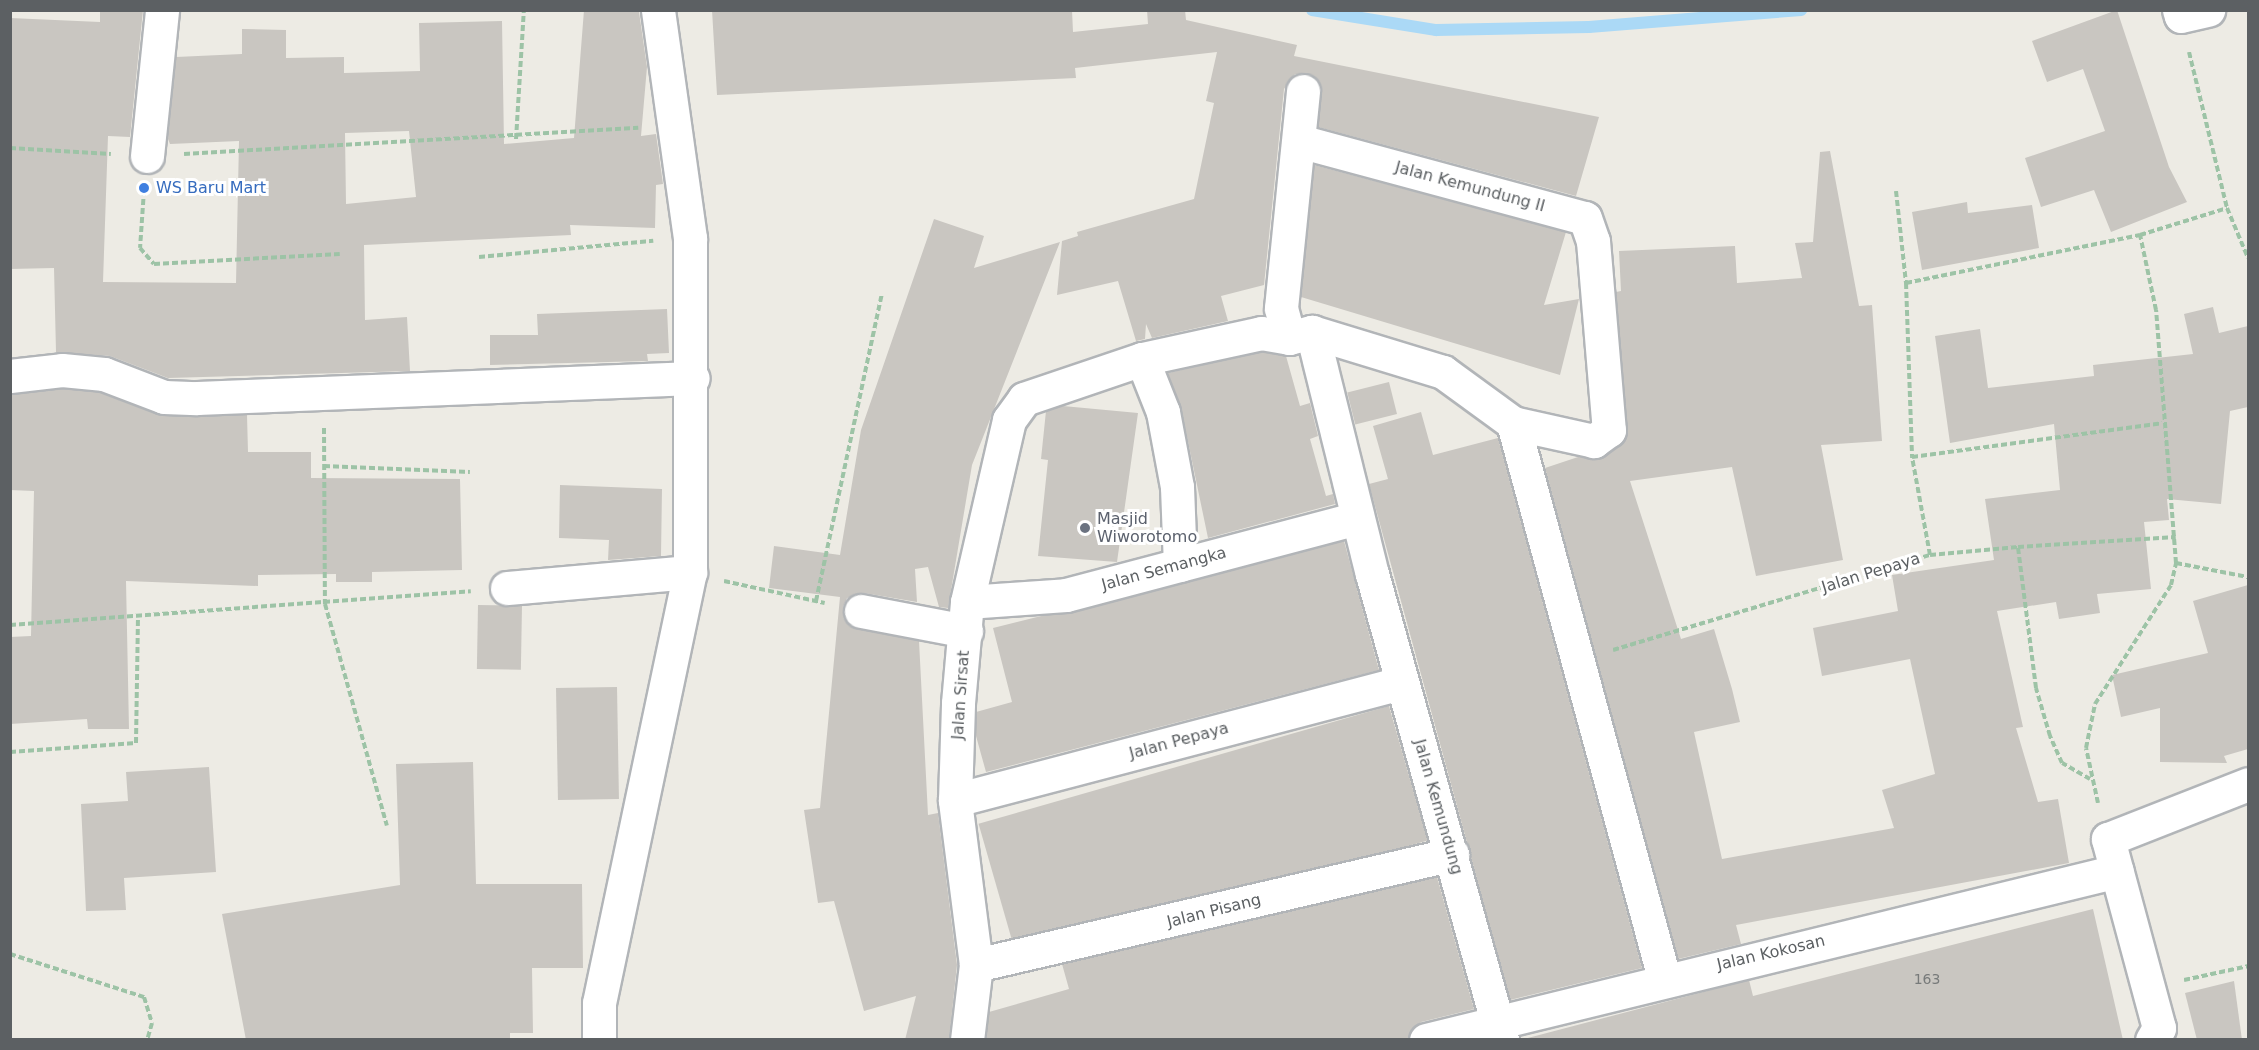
<!DOCTYPE html>
<html>
<head>
<meta charset="utf-8">
<style>
	body { margin:0 }
	#map { position:relative; width:2259px; height:1050px; overflow:hidden; background:#edebe4; font-family:"DejaVu Sans",sans-serif }
	div>[style] { position:absolute }
	.stream>* { height:12px; margin:-6px; padding:0 6px; transform-origin:6px; border-radius:6px; background:#abd9f6 }
	.building>* { inset:0; background:#c9c6c1; transform-origin:0 0 }
	.path>* { height:4px; margin-top:-2px; transform-origin:0; background:repeating-linear-gradient(90deg,#9dc3a6 0 6px,transparent 0 9px) }
	.roads { filter:drop-shadow(2px 0 #b2b5b8) drop-shadow(-2px 0 #b2b5b8) drop-shadow(0 2px #b2b5b8) drop-shadow(0 -2px #b2b5b8) }
	.minor>* { height:33px; margin:-16.5px; padding:0 16.5px; transform-origin:16.5px; border-radius:16.5px; background:#fff }
	.dots>* { width:16px; height:16px; translate:-50% -50%; box-sizing:border-box; border:3px solid #fff; border-radius:50% }
	span { translate:-50% -50%; white-space:nowrap; text-align:center; line-height:1.15; -webkit-text-stroke:6px #fff; paint-order:stroke }
	.number-label { font-size:14px; color:#777a7a }
	.number-label span { -webkit-text-stroke-width:0 }
	.street-label { font-size:16px; color:#5c6063 }
	.shop-label { font-size:16px; color:#366cbe }
	.left { translate:0 -50%; text-align:left }
	.worship-label { font-size:16px; color:#5b616d }
	.frame { position:absolute; inset:0; border:12px solid #5c6063; pointer-events:none }
</style>
</head>
<body>
<div id="map">
	<div class="stream">
		<div style="left:1312px;top:10px;width:126px;rotate:9.2deg"></div>
		<div style="left:1436px;top:30px;width:153px;rotate:-1.1deg"></div>
		<div style="left:1589px;top:27px;width:213px;rotate:-4.6deg"></div>
	</div>
	<div class="building">
		<div style="clip-path:polygon(evenodd,100px 10px,143px 10px,130px 137px,108px 136px,103px 282px,236px 283px,239px 141px,170px 144px,168px 139px,176px 57px,242px 54px,242px 29px,286px 30px,286px 58px,344px 57px,344px 73px,420px 71px,419px 23px,502px 21px,504px 144px,574px 138px,584px 10px,639px 12px,647px 67px,641px 136px,656px 134px,663px 184px,656px 185px,655px 228px,570px 225px,571px 235px,364px 245px,365px 320px,407px 317px,410px 371px,168px 378px,110px 356px,56px 352px,54px 268px,10px 269px,10px 18px,100px 22px,100px 10px,409px 131px,416px 197px,346px 204px,345px 133px,409px 131px)"></div>
		<div style="clip-path:polygon(712px 10px,1072px 10px,1073px 32px,1148px 24px,1147px 10px,1185px 10px,1186px 20px,1297px 45px,1294px 56px,1599px 117px,1576px 196px,1318px 127px,1320px 84px,1313px 76px,1295px 74px,1284px 89px,1264px 285px,1221px 296px,1228px 321px,1152px 338px,1146px 324px,1145px 339px,1136px 341px,1118px 281px,1057px 295px,1062px 241px,1078px 236px,1077px 232px,1194px 199px,1214px 103px,1206px 101px,1217px 52px,1075px 68px,1076px 78px,717px 95px)"></div>
		<div style="clip-path:polygon(2117px 10px,2169px 167px,2187px 202px,2111px 232px,2094px 190px,2041px 207px,2025px 158px,2105px 131px,2083px 69px,2047px 82px,2032px 41px)"></div>
		<div style="clip-path:polygon(1830px 151px,1859px 306px,1872px 305px,1882px 441px,1821px 445px,1843px 560px,1756px 576px,1732px 467px,1630px 481px,1681px 639px,1714px 629px,1732px 689px,1740px 722px,1694px 732px,1722px 859px,1894px 828px,1882px 790px,1935px 774px,1910px 659px,1822px 676px,1813px 628px,1898px 611px,1892px 575px,1994px 560px,1985px 499px,2060px 490px,2054px 424px,1950px 443px,1935px 336px,1980px 329px,1988px 388px,2094px 376px,2093px 365px,2193px 354px,2184px 314px,2213px 307px,2219px 333px,2248px 326px,2248px 407px,2230px 411px,2221px 504px,2167px 499px,2169px 520px,2144px 522px,2151px 589px,2097px 594px,2100px 613px,2059px 619px,2056px 602px,1997px 611px,2023px 727px,2016px 728px,2038px 802px,2058px 799px,2069px 863px,1736px 925px,1741px 944px,1678px 959px,1545px 468px,1578px 457px,1598px 459px,1626px 437px,1616px 292px,1621px 291px,1619px 251px,1735px 246px,1737px 283px,1802px 278px,1795px 243px,1813px 242px,1820px 152px)"></div>
		<div style="clip-path:polygon(1314px 165px,1566px 232px,1544px 305px,1579px 299px,1560px 375px,1301px 297px)"></div>
		<div style="clip-path:polygon(1967px 202px,1968px 213px,2032px 205px,2039px 248px,1922px 270px,1912px 212px)"></div>
		<div style="clip-path:polygon(934px 219px,984px 236px,974px 268px,1060px 242px,972px 465px,948px 608px,939px 607px,928px 567px,915px 569px,917px 602px,864px 593px,847px 598px,843px 607px,844px 618px,857px 629px,919px 641px,928px 815px,938px 813px,957px 965px,949px 1040px,905px 1040px,916px 996px,864px 1011px,834px 901px,818px 903px,804px 810px,820px 808px,840px 597px,769px 588px,774px 546px,840px 555px,861px 430px)"></div>
		<div style="clip-path:polygon(667px 309px,669px 353px,647px 354px,648px 361px,490px 365px,490px 335px,538px 335px,537px 314px)"></div>
		<div style="clip-path:polygon(1261px 352px,1286px 356px,1300px 406px,1310px 403px,1318px 436px,1310px 439px,1326px 496px,1333px 494px,1335px 504px,1208px 538px,1181px 408px,1168px 373px)"></div>
		<div style="left:1389px;top:382px;width:33px;height:43px;rotate:76deg"></div>
		<div style="clip-path:polygon(62px 389px,100px 392px,163px 416px,247px 415px,248px 452px,311px 452px,311px 478px,460px 479px,462px 570px,372px 572px,372px 582px,336px 582px,336px 574px,258px 575px,258px 586px,126px 581px,129px 729px,88px 729px,87px 719px,10px 724px,10px 637px,31px 636px,34px 491px,10px 490px,10px 394px)"></div>
		<div style="clip-path:polygon(1063px 406px,1138px 413px,1117px 562px,1038px 556px,1048px 460px,1041px 459px,1046px 411px)"></div>
		<div style="clip-path:polygon(1421px 412px,1433px 455px,1498px 438px,1642px 968px,1510px 1000px,1369px 484px,1388px 479px,1373px 426px)"></div>
		<div style="clip-path:polygon(560px 485px,662px 489px,661px 556px,608px 560px,609px 540px,559px 538px)"></div>
		<div style="clip-path:polygon(1344px 541px,1379px 670px,986px 772px,976px 736px,976px 712px,1012px 702px,993px 628px)"></div>
		<div style="clip-path:polygon(2248px 585px,2248px 749px,2224px 756px,2227px 763px,2160px 762px,2160px 708px,2121px 717px,2112px 675px,2208px 653px,2193px 601px)"></div>
		<div style="left:478px;top:605px;width:44px;height:64px;rotate:1deg"></div>
		<div style="left:617px;top:687px;width:112px;height:61px;rotate:89deg"></div>
		<div style="left:1389px;top:706px;width:140px;height:427px;rotate:74deg"></div>
		<div style="clip-path:polygon(473px 762px,476px 884px,582px 884px,583px 968px,532px 968px,533px 1033px,510px 1033px,510px 1040px,246px 1040px,222px 914px,400px 885px,396px 764px)"></div>
		<div style="clip-path:polygon(209px 767px,216px 872px,124px 878px,126px 910px,86px 911px,81px 804px,128px 801px,126px 772px)"></div>
		<div style="clip-path:polygon(1437px 877px,1474px 1009px,1421px 1022px,1408px 1040px,986px 1040px,989px 1012px,1069px 989px,1062px 964px)"></div>
		<div style="clip-path:polygon(2093px 909px,2123px 1040px,1520px 1040px,1749px 980px,1753px 996px)"></div>
		<div style="clip-path:polygon(2234px 981px,2242px 1040px,2197px 1040px,2185px 993px)"></div>
	</div>
	<div class="path">
		<div style="left:2189px;top:52px;width:161px;rotate:76.3deg"></div>
		<div style="left:2227px;top:208px;width:54px;rotate:67.2deg"></div>
		<div style="left:516px;top:139px;width:129px;rotate:-86.5deg"></div>
		<div style="left:10px;top:148px;width:101px;rotate:3.4deg"></div>
		<div style="left:184px;top:154px;width:455px;rotate:-3.3deg"></div>
		<div style="left:144px;top:190px;width:58px;rotate:93.9deg"></div>
		<div style="left:140px;top:248px;width:21px;rotate:49deg"></div>
		<div style="left:154px;top:264px;width:186px;rotate:-3.1deg"></div>
		<div style="left:1896px;top:191px;width:93px;rotate:83.8deg"></div>
		<div style="left:1906px;top:283px;width:174px;rotate:88deg"></div>
		<div style="left:479px;top:257px;width:175px;rotate:-5.3deg"></div>
		<div style="left:1906px;top:283px;width:239px;rotate:-11.6deg"></div>
		<div style="left:2140px;top:235px;width:91px;rotate:-17.2deg"></div>
		<div style="left:324px;top:428px;width:176px;rotate:89.7deg"></div>
		<div style="left:325px;top:604px;width:230px;rotate:74.4deg"></div>
		<div style="left:324px;top:466px;width:146px;rotate:2.4deg"></div>
		<div style="left:1930px;top:555px;width:88px;rotate:-5.2deg"></div>
		<div style="left:2176px;top:563px;width:73px;rotate:11deg"></div>
		<div style="left:724px;top:581px;width:103px;rotate:12.3deg"></div>
		<div style="left:816px;top:601px;width:314px;rotate:-77.9deg"></div>
		<div style="left:10px;top:625px;width:462px;rotate:-4.2deg"></div>
		<div style="left:1613px;top:650px;width:331px;rotate:-16.7deg"></div>
		<div style="left:1930px;top:555px;width:100px;rotate:-100.4deg"></div>
		<div style="left:1912px;top:457px;width:252px;rotate:-7.7deg"></div>
		<div style="left:10px;top:752px;width:126px;rotate:-4.1deg"></div>
		<div style="left:136px;top:743px;width:125px;rotate:-89.1deg"></div>
		<div style="left:2090px;top:779px;width:32px;rotate:-150deg"></div>
		<div style="left:2062px;top:763px;width:30px;rotate:-114deg"></div>
		<div style="left:2050px;top:736px;width:50px;rotate:-106.3deg"></div>
		<div style="left:2036px;top:688px;width:142px;rotate:-97.3deg"></div>
		<div style="left:2018px;top:547px;width:158px;rotate:-3.6deg"></div>
		<div style="left:2098px;top:803px;width:56px;rotate:-102.3deg"></div>
		<div style="left:2086px;top:748px;width:45px;rotate:-78.4deg"></div>
		<div style="left:2095px;top:704px;width:141px;rotate:-57.4deg"></div>
		<div style="left:2171px;top:585px;width:23px;rotate:-77deg"></div>
		<div style="left:2176px;top:563px;width:254px;rotate:-94.5deg"></div>
		<div style="left:2156px;top:310px;width:77px;rotate:-102deg"></div>
		<div style="left:10px;top:954px;width:141px;rotate:17.8deg"></div>
		<div style="left:144px;top:997px;width:27px;rotate:73deg"></div>
		<div style="left:152px;top:1023px;width:18px;rotate:106deg"></div>
		<div style="left:2184px;top:980px;width:66px;rotate:-12.3deg"></div>
	</div>
	<div class="roads">
		<div class="minor">
			<div style="left:2179px;top:10px;width:6px;rotate:72deg"></div>
			<div style="left:2181px;top:16px;width:28px;rotate:-13deg"></div>
			<div style="left:1299px;top:141px;width:296px;rotate:15.1deg"></div>
			<div style="left:1585px;top:218px;width:24px;rotate:71deg"></div>
			<div style="left:1593px;top:241px;width:190px;rotate:85.2deg"></div>
			<div style="left:1609px;top:430px;width:19px;rotate:144deg"></div>
			<div style="left:1594px;top:441px;width:83px;rotate:-167.5deg"></div>
			<div style="left:1513px;top:423px;width:87px;rotate:-143.9deg"></div>
			<div style="left:1443px;top:372px;width:137px;rotate:-163deg"></div>
			<div style="left:147px;top:156px;width:147px;rotate:-84.1deg"></div>
			<div style="left:1289px;top:338px;width:31px;rotate:-105deg"></div>
			<div style="left:1281px;top:308px;width:218px;rotate:-84.2deg"></div>
			<div style="left:1142px;top:359px;width:57px;rotate:68.4deg"></div>
			<div style="left:1163px;top:412px;width:76px;rotate:79.4deg"></div>
			<div style="left:1177px;top:487px;width:78px;rotate:87.8deg"></div>
			<div style="left:10px;top:376px;width:52px;rotate:-6.6deg"></div>
			<div style="left:62px;top:370px;width:42px;rotate:5.4deg"></div>
			<div style="left:104px;top:374px;width:64px;rotate:21deg"></div>
			<div style="left:164px;top:397px;width:33px;rotate:2deg"></div>
			<div style="left:197px;top:398px;width:496px;rotate:-2.3deg"></div>
			<div style="left:1513px;top:423px;width:575px;rotate:74.78deg"></div>
			<div style="left:507px;top:588px;width:184px;rotate:-5deg"></div>
			<div style="left:967px;top:602px;width:99px;rotate:-4deg"></div>
			<div style="left:1066px;top:595px;width:301px;rotate:-14.8deg"></div>
			<div style="left:861px;top:611px;width:107px;rotate:10.8deg"></div>
			<div style="left:955px;top:800px;width:462px;rotate:-14.7deg"></div>
			<div style="left:976px;top:965px;width:489px;rotate:-13.1deg"></div>
			<div style="left:599px;top:1040px;width:37px;rotate:-90deg"></div>
			<div style="left:599px;top:1003px;width:441px;rotate:-78.1deg"></div>
			<div style="left:690px;top:572px;width:334px;rotate:-90deg"></div>
			<div style="left:690px;top:238px;width:230px;rotate:-98deg"></div>
			<div style="left:967px;top:1040px;width:76px;rotate:-83.2deg"></div>
			<div style="left:976px;top:965px;width:166px;rotate:-97.3deg"></div>
			<div style="left:955px;top:800px;width:97px;rotate:-88.2deg"></div>
			<div style="left:958px;top:703px;width:101px;rotate:-84.9deg"></div>
			<div style="left:967px;top:602px;width:187px;rotate:-77deg"></div>
			<div style="left:1009px;top:420px;width:26px;rotate:-54deg"></div>
			<div style="left:1024px;top:399px;width:125px;rotate:-18.7deg"></div>
			<div style="left:1142px;top:359px;width:122px;rotate:-12.3deg"></div>
			<div style="left:1261px;top:333px;width:28px;rotate:10deg"></div>
			<div style="left:1289px;top:338px;width:24px;rotate:-15deg"></div>
			<div style="left:1312px;top:332px;width:249px;rotate:76.1deg"></div>
			<div style="left:1372px;top:574px;width:484px;rotate:74.4deg"></div>
			<div style="left:1426px;top:1040px;width:711px;rotate:-13.74deg"></div>
			<div style="left:2152px;top:1040px;width:14px;rotate:-60deg"></div>
			<div style="left:2159px;top:1028px;width:196px;rotate:-105.1deg"></div>
			<div style="left:2108px;top:839px;width:150px;rotate:-21.4deg"></div>
		</div>
	</div>
	<div class="dots">
		<div style="left:144px;top:188px;background:#3f7fe0"></div>
		<div style="left:1085px;top:528px;background:#6b7280"></div>
	</div>
	<div class="number-label">
		<span style="left:1927px;top:979px">163</span>
	</div>
	<div class="street-label">
		<span style="left:1470px;top:187px;rotate:15deg">Jalan Kemundung II</span>
		<span style="left:1164px;top:569px;rotate:-15deg">Jalan Semangka</span>
		<span style="left:1871px;top:573px;rotate:-17deg">Jalan Pepaya</span>
		<span style="left:961px;top:695px;rotate:-86deg">Jalan Sirsat</span>
		<span style="left:1179px;top:741px;rotate:-15deg">Jalan Pepaya</span>
		<span style="left:1438px;top:807px;rotate:74deg">Jalan Kemundung</span>
		<span style="left:1214px;top:911px;rotate:-14deg">Jalan Pisang</span>
		<span style="left:1771px;top:953px;rotate:-13deg">Jalan Kokosan</span>
	</div>
	<div class="shop-label">
		<span class="left" style="left:156px;top:188px">WS Baru Mart</span>
	</div>
	<div class="worship-label">
		<span class="left" style="left:1097px;top:528px">Masjid<br>Wiworotomo</span>
	</div>
	<div class="frame"></div>
</div>
</body>
</html>
